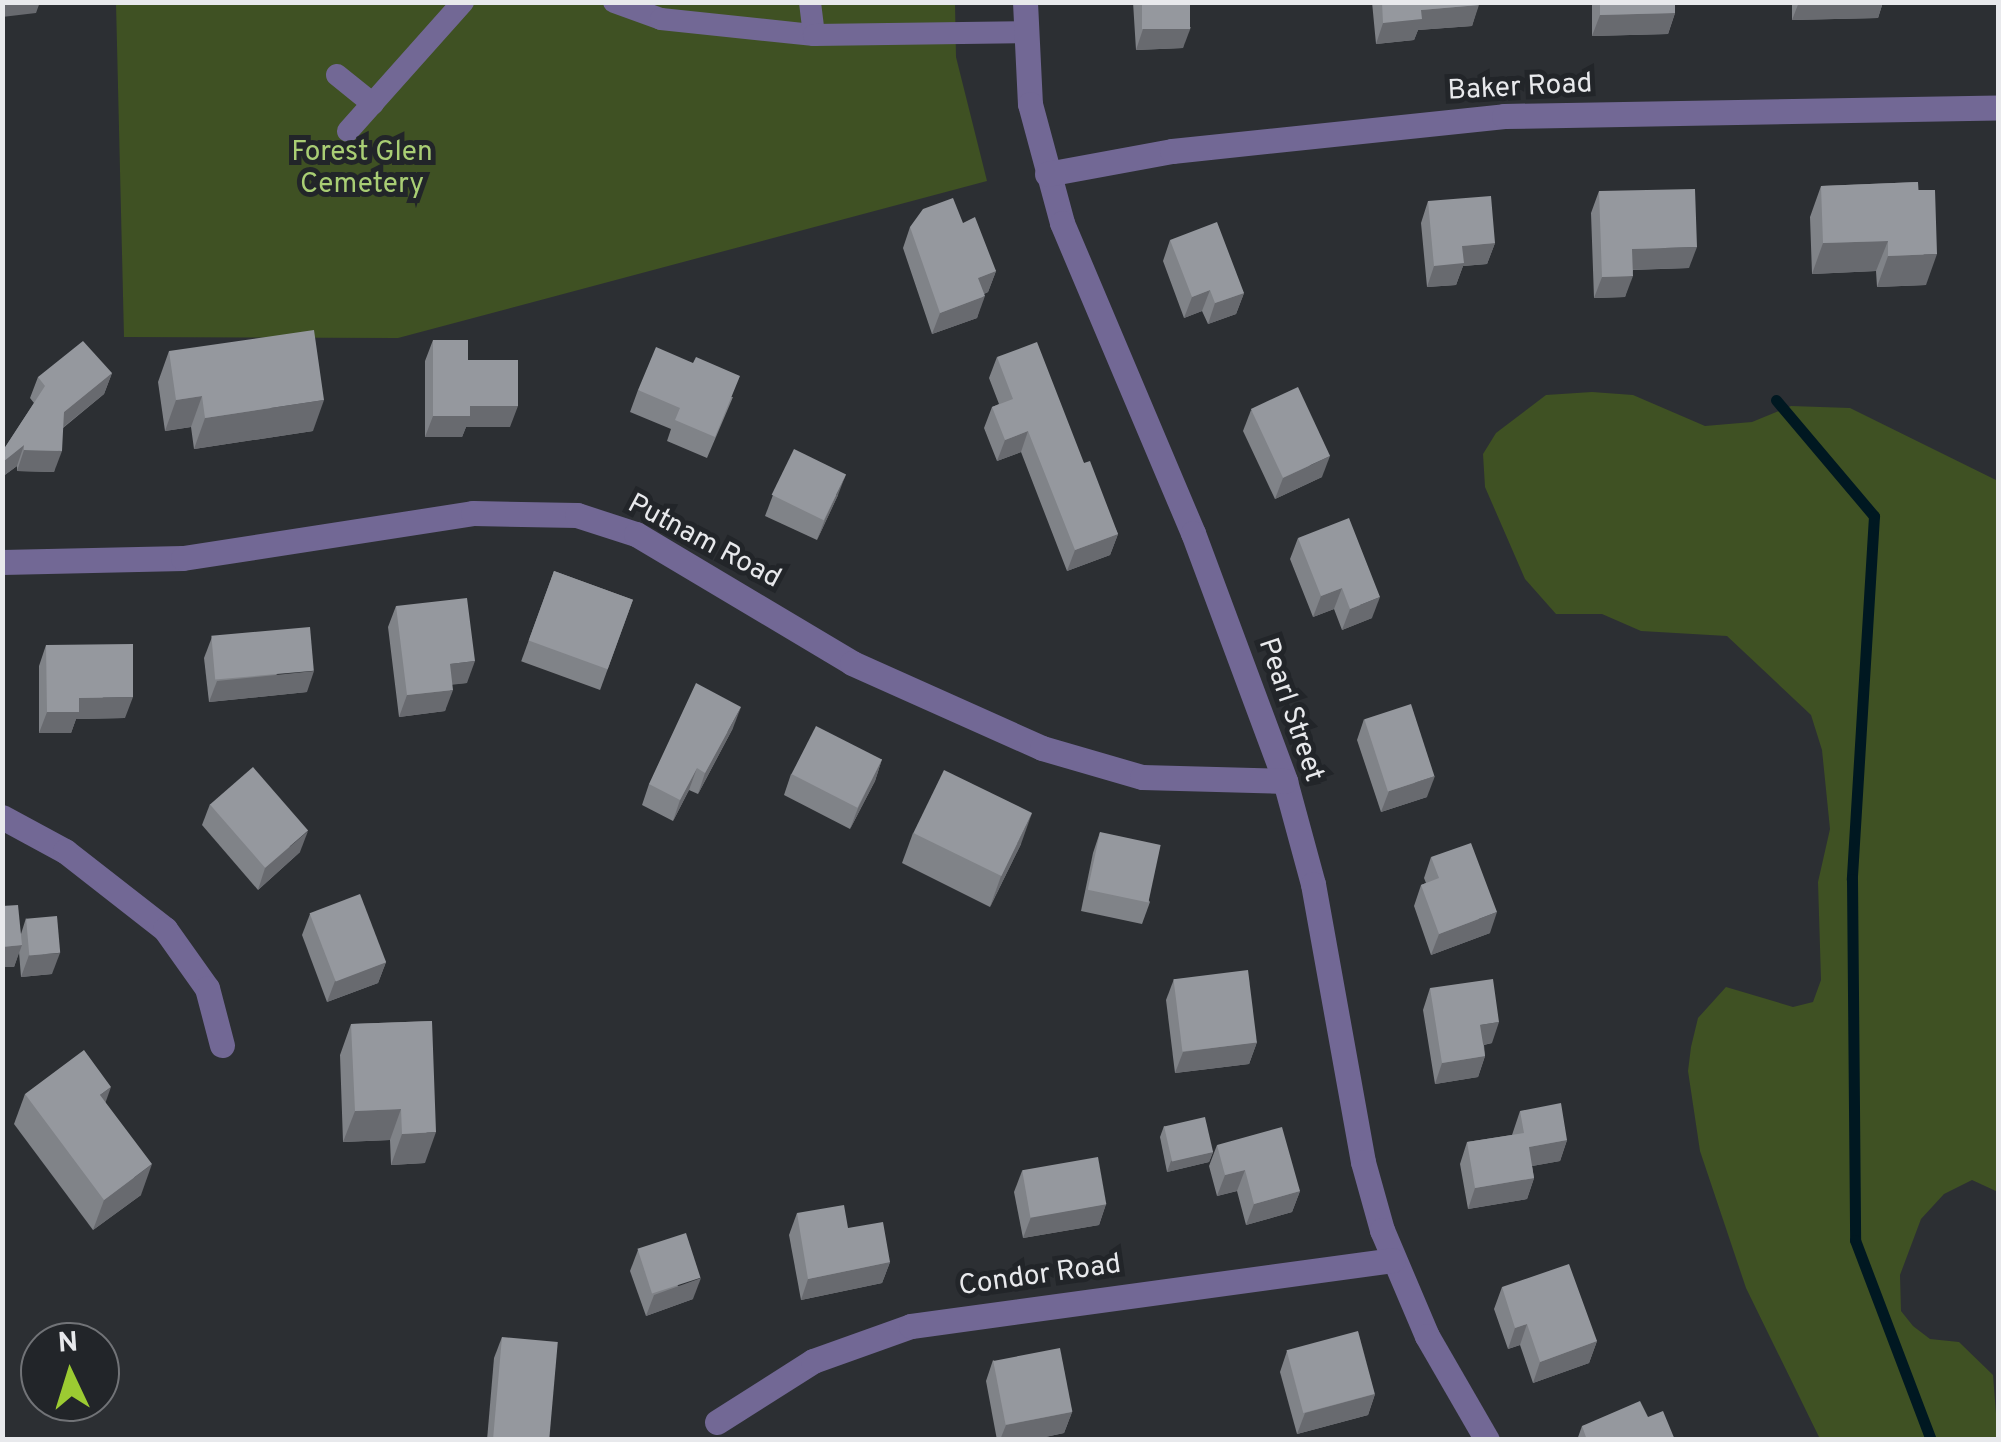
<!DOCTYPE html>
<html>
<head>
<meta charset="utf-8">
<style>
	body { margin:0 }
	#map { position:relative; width:2001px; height:1442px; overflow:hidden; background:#2c2f33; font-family:Overpass,sans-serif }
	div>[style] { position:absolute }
	.green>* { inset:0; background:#3f5123 }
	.stream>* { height:11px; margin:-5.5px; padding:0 5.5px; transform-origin:5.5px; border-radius:5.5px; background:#001821 }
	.lane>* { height:22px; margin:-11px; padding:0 11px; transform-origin:11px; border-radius:11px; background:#726895 }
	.street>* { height:25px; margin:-12.5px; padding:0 12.5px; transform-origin:12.5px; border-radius:12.5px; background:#726895 }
	.wall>* { inset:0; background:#808388; transform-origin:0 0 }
	.shaded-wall>* { inset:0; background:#686a6f }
	.building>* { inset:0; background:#95989e; transform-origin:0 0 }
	span { translate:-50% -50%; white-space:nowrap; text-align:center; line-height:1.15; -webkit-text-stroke:10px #222529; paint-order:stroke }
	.street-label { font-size:28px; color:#e8e9ec }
	.park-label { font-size:28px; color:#a9ce74 }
	.frame { position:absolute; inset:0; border:5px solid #e8e9ec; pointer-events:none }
	.north { position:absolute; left:20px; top:1322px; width:100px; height:100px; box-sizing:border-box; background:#222529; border:2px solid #717377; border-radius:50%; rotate:356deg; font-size:28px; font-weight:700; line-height:40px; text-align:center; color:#e8e9ec }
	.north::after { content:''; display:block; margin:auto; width:35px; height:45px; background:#9ccb32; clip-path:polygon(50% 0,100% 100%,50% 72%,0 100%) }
</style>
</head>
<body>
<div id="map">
	<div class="green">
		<div style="clip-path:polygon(116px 3px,955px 3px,956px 57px,987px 181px,398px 338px,124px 337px)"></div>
		<div style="clip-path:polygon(1592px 392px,1633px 395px,1705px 426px,1752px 422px,1791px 406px,1850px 408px,1998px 481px,1998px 1192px,1972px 1180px,1944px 1194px,1921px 1219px,1900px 1275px,1901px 1311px,1913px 1326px,1930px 1339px,1959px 1342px,1993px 1375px,1998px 1439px,1820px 1439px,1746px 1288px,1700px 1151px,1688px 1071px,1691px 1047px,1698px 1018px,1726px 987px,1793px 1007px,1813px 1002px,1821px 980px,1818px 882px,1830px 829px,1822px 750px,1811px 715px,1727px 636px,1641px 631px,1602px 614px,1556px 614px,1525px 579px,1485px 487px,1483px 454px,1496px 433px,1546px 395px)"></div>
	</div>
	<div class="stream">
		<div style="left:1776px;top:400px;width:152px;rotate:49.8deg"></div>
		<div style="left:1874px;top:516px;width:364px;rotate:93.5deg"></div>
		<div style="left:1852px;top:879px;width:361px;rotate:89.5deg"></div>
		<div style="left:1855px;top:1240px;width:214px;rotate:69.2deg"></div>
	</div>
	<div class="lane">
		<div style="left:614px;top:2px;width:50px;rotate:19.9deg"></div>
		<div style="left:661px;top:19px;width:154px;rotate:6deg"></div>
		<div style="left:814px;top:35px;width:33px;rotate:-97deg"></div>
		<div style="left:814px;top:35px;width:209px;rotate:-0.8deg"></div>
		<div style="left:337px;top:75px;width:46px;rotate:38.9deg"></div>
		<div style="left:348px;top:131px;width:173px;rotate:-48.3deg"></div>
	</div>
	<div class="street">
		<div style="left:1025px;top:2px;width:102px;rotate:87.2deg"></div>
		<div style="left:1030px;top:104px;width:123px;rotate:74.9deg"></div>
		<div style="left:1062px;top:223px;width:337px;rotate:67.1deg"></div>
		<div style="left:1193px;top:533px;width:265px;rotate:69.6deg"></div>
		<div style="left:1285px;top:781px;width:107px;rotate:74.8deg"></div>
		<div style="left:1313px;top:884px;width:282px;rotate:79.8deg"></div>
		<div style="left:1363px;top:1162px;width:71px;rotate:74.4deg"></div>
		<div style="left:1382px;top:1230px;width:115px;rotate:67deg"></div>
		<div style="left:1427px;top:1336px;width:120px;rotate:60deg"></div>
		<div style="left:1047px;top:174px;width:127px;rotate:-10.4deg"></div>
		<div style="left:1172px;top:151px;width:334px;rotate:-6deg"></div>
		<div style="left:1504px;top:116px;width:494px;rotate:-1deg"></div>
		<div style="left:2px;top:562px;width:181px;rotate:-1.3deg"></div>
		<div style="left:183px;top:558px;width:293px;rotate:-8.8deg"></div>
		<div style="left:473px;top:513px;width:104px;rotate:1.1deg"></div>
		<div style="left:577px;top:515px;width:62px;rotate:17.9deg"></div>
		<div style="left:636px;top:534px;width:252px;rotate:30.8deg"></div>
		<div style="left:852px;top:663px;width:208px;rotate:24.1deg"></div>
		<div style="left:1042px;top:748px;width:104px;rotate:16.2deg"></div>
		<div style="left:1142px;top:777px;width:143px;rotate:1.6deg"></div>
		<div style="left:2px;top:817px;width:72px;rotate:28.4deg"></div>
		<div style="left:65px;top:851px;width:127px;rotate:38deg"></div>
		<div style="left:165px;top:929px;width:72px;rotate:54.6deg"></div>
		<div style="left:207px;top:988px;width:59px;rotate:75.3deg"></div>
		<div style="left:717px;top:1422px;width:114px;rotate:-32.4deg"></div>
		<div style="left:813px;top:1361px;width:104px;rotate:-19.7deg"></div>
		<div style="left:911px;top:1326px;width:486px;rotate:-7.8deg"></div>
	</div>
	<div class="wall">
		<div style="clip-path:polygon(1133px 2px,1190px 2px,1183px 48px,1136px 50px)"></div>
		<div style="clip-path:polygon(1372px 2px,1479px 2px,1472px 26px,1418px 30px,1414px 40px,1376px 44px)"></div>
		<div style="clip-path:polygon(1592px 2px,1675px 2px,1675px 13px,1668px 34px,1592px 36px)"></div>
		<div style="clip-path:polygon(1792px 2px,1883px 2px,1878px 18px,1792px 20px)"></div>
		<div style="clip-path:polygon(1918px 182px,1926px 285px,1877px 287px,1876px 271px,1812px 274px,1810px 217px,1821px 186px)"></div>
		<div style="clip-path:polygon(1599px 191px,1689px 268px,1633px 270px,1625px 297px,1594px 298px,1591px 213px)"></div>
		<div style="clip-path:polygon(1428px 201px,1495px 243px,1487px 264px,1463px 266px,1456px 285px,1427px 287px,1421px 223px)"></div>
		<div style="clip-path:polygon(963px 223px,996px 271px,988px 292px,984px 294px,977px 318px,932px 334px,903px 248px,910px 227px)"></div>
		<div style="clip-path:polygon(1170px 240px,1244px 293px,1236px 314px,1208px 324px,1202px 311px,1184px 318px,1163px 261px)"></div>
		<div style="clip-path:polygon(433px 340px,468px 360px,510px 427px,466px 427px,462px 437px,425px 437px,425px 361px)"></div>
		<div style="clip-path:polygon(169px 351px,313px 431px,194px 449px,191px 427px,165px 431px,158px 382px)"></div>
		<div style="clip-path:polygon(997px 357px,1084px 463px,1118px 534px,1110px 555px,1067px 571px,1021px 452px,997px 461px,984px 428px,992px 407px,999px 404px,989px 378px)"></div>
		<div style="clip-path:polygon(112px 373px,104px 394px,63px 428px,54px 472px,17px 471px,17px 466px,2px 477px,2px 452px,34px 403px,30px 398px,38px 377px)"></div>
		<div style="clip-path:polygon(638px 390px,733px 397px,707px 458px,667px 441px,671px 429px,630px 412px)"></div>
		<div style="clip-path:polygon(1251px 410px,1322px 477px,1275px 499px,1243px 431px)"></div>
		<div style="clip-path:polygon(773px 495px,838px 495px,817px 540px,765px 516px)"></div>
		<div style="clip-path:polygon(1298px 538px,1372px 618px,1342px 630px,1334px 609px,1313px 617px,1290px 559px)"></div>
		<div style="left:554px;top:571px;width:84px;height:96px;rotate:20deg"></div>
		<div style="clip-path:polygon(396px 606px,467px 683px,452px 684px,445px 711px,399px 717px,388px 627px)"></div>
		<div style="clip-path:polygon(212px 637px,307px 692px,209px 702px,204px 658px)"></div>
		<div style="clip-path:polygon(46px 645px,125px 718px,76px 719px,71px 733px,39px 733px,39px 666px)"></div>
		<div style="clip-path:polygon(1364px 719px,1427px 797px,1381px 812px,1357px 740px)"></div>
		<div style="clip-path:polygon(733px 728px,698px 794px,689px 790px,673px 821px,642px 805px,649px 784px)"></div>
		<div style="clip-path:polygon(882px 759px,875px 781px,850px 829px,784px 795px,791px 774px)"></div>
		<div style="clip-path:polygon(210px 804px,300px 852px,258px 890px,202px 825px)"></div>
		<div style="clip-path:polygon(1100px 832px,1150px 902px,1142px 924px,1081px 911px,1093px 853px)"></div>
		<div style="clip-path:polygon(913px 833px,1021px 844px,990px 907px,902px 863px)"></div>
		<div style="clip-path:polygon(1431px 857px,1490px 933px,1431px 955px,1414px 906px,1421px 885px,1426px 883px,1424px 878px)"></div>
		<div style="clip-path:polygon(2px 906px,21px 934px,26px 918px,52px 974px,21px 977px,19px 952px,14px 967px,2px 967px)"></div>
		<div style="clip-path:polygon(310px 914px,386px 962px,378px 983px,327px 1002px,302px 935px)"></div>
		<div style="clip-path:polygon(1174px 979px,1257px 1042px,1249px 1064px,1175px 1073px,1166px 1000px)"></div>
		<div style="clip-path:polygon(1430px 988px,1492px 1043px,1484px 1045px,1485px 1056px,1478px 1077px,1435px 1084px,1423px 1010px)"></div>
		<div style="clip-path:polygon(432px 1021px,425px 1163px,391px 1165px,390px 1140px,343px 1142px,340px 1055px,351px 1024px)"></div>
		<div style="clip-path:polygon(25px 1094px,105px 1102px,141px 1195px,93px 1230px,14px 1124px)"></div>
		<div style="clip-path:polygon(1520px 1111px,1567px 1140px,1560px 1161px,1532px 1166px,1534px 1178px,1527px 1199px,1468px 1209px,1460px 1164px,1467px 1142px,1512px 1135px)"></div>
		<div style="clip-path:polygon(1164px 1126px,1213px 1152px,1209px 1162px,1167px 1172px,1160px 1137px)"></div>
		<div style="clip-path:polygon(1217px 1145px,1300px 1191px,1292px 1212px,1246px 1225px,1237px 1191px,1217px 1196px,1209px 1166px)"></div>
		<div style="clip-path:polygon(1022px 1171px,1106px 1204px,1099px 1225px,1023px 1238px,1014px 1192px)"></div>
		<div style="clip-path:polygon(797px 1213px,848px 1228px,890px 1262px,882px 1283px,801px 1300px,789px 1235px)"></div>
		<div style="clip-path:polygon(638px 1250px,693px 1299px,646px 1316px,630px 1271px)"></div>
		<div style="clip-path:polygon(1502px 1287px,1597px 1341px,1589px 1363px,1533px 1383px,1520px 1345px,1508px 1349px,1494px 1309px)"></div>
		<div style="clip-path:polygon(502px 1337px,549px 1440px,487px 1440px,494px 1358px)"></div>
		<div style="clip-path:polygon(1287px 1351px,1375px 1394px,1368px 1415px,1297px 1434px,1280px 1372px)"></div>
		<div style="clip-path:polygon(993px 1360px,1072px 1412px,1064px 1433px,1031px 1440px,997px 1440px,986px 1381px)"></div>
		<div style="clip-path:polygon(1648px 1417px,1675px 1440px,1577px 1440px,1582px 1426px)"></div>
	</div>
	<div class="shaded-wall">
		<div style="clip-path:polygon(2px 2px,40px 2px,36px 13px,2px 17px)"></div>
		<div style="clip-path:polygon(1799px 2px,1883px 2px,1878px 18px,1792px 20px)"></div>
		<div style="clip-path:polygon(1479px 5px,1472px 26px,1418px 30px,1414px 40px,1376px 44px,1383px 23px,1421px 10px)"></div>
		<div style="clip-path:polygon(1675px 13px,1668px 34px,1592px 36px,1600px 15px)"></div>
		<div style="clip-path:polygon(1191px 27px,1183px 48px,1136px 50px,1143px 29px)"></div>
		<div style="clip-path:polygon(1888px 241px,1876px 271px,1812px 274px,1823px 243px)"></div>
		<div style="clip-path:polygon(1495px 243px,1487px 264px,1463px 266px,1456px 285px,1427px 287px,1434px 266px,1462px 246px)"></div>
		<div style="clip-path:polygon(1697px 247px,1689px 268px,1624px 270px,1632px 249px)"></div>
		<div style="clip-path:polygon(1937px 254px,1926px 285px,1877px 287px,1888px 256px)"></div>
		<div style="clip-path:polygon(996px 271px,988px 292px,970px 299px,978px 278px)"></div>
		<div style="clip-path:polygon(1633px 276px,1625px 297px,1594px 298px,1602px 277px)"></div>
		<div style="clip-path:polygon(1210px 290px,1202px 311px,1184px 318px,1192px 297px)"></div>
		<div style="clip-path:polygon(1244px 293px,1236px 314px,1208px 324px,1215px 303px)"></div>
		<div style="clip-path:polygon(985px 296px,977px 318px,932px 334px,940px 313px)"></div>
		<div style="clip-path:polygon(112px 373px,104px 394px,56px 433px,64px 412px)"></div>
		<div style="clip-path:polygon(202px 396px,191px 427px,165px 431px,176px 400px)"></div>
		<div style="clip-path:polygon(324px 400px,313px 431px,194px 449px,205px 418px)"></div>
		<div style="clip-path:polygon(470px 406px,518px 406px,510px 427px,466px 427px,462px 437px,425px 437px,433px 416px)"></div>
		<div style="clip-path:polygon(1028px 431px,1021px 452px,997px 461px,1005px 440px)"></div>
		<div style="clip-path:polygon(24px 445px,17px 466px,2px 477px,4px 461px)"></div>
		<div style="clip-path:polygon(24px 450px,62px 451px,54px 472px,17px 471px)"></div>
		<div style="clip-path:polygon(1330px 456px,1322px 477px,1275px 499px,1283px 478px)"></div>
		<div style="clip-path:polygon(846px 474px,838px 495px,817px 540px,825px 519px)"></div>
		<div style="clip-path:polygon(1118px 534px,1110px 555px,1067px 571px,1075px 550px)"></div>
		<div style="clip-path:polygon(1342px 588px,1334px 609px,1313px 617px,1321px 596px)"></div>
		<div style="clip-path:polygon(1380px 597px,1372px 618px,1342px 630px,1350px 609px)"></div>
		<div style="clip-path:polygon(475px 661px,467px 683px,442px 686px,450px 664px)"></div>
		<div style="clip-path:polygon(314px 671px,307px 692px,209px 702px,217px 681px)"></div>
		<div style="clip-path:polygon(453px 690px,445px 711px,399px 717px,407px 695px)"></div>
		<div style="clip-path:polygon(133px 697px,125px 718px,76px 719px,71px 733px,39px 733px,47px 712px,79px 698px)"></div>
		<div style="clip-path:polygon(741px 707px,733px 728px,698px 794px,705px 773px)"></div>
		<div style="clip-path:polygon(882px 759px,875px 781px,850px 829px,858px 808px)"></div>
		<div style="clip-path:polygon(697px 768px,689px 790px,673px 821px,680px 800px)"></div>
		<div style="clip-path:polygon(1435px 776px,1427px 797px,1381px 812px,1389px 791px)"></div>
		<div style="clip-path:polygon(1032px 813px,1021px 844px,990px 907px,1001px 876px)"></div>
		<div style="clip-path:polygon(308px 831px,300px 852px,258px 890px,265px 868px)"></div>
		<div style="clip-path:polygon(1497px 912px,1490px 933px,1431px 955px,1439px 934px)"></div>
		<div style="clip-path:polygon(22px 945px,14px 967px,2px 967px,2px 947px)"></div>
		<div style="clip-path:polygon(60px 953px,52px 974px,21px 977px,29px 955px)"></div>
		<div style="clip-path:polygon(386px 962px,378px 983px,327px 1002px,335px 981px)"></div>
		<div style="clip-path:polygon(1499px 1022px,1492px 1043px,1473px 1047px,1480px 1025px)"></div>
		<div style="clip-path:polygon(1257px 1042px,1249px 1064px,1175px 1073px,1183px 1052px)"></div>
		<div style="clip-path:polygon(1485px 1056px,1478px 1077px,1435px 1084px,1442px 1063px)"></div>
		<div style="clip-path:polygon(111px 1087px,100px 1118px,100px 1095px)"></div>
		<div style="clip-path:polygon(401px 1109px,390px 1140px,343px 1142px,355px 1111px)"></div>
		<div style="clip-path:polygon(436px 1132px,425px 1163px,391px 1165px,402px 1134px)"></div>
		<div style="clip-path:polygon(1567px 1140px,1560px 1161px,1521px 1168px,1529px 1147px)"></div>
		<div style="clip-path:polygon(1213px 1152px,1209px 1162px,1167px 1172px,1171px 1161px)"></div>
		<div style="clip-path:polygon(152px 1164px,141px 1195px,93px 1230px,104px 1200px)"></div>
		<div style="clip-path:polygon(1245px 1170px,1237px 1191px,1217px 1196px,1225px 1175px)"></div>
		<div style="clip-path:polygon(1534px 1178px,1527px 1199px,1468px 1209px,1475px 1188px)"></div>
		<div style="clip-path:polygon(1300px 1191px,1292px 1212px,1246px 1225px,1254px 1204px)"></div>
		<div style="clip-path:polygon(1106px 1204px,1099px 1225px,1023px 1238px,1031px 1217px)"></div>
		<div style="clip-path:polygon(890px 1262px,882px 1283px,801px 1300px,808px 1279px)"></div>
		<div style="clip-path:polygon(701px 1278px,693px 1299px,646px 1316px,654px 1295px)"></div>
		<div style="clip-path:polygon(1527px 1324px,1520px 1345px,1508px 1349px,1515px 1328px)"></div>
		<div style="clip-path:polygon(1597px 1341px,1589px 1363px,1533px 1383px,1540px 1362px)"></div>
		<div style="clip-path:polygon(1375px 1394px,1368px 1415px,1297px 1434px,1305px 1413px)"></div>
		<div style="clip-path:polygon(1072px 1412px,1064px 1433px,1031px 1440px,1000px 1440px,1006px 1425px)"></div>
	</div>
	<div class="building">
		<div style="left:1142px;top:2px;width:48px;height:27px"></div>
		<div style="clip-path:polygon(1382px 2px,1479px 2px,1479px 5px,1421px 10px,1422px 19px,1383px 23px)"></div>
		<div style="clip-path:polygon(1600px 2px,1675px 2px,1675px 13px,1600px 15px)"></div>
		<div style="clip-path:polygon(1918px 182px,1918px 190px,1935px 190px,1937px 254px,1888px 256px,1888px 241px,1823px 243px,1821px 186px)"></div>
		<div style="clip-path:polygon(1695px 189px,1697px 247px,1632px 249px,1633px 276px,1602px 277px,1599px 191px)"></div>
		<div style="clip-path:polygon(1491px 196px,1495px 243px,1462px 246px,1464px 263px,1434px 266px,1428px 201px)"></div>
		<div style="clip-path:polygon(953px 198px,963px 223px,975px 217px,996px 271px,978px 278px,985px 296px,940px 313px,910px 227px,923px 209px)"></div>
		<div style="clip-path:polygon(1217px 222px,1244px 293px,1215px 303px,1210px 290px,1192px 297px,1170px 240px)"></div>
		<div style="clip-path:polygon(314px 330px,324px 400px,205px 418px,202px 396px,176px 400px,169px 351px)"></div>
		<div style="clip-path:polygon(433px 340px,468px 340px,468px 360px,518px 360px,518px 406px,470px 406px,470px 416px,433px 416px)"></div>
		<div style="clip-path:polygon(83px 341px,112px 373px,64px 412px,62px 451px,24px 450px,24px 445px,4px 461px,2px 460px,2px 452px,45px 386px,38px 377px)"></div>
		<div style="clip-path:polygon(1037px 342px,1084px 463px,1090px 461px,1118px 534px,1075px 550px,1028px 431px,1005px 440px,992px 407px,1013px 399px,997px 357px)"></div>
		<div style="clip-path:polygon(656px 347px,693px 363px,696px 357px,740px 376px,715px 437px,675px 420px,680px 408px,638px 390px)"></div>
		<div style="left:1298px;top:387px;width:76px;height:52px;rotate:65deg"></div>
		<div style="left:794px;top:449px;width:58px;height:51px;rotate:26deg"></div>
		<div style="clip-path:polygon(1349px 518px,1380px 597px,1350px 609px,1342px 588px,1321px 596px,1298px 538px)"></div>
		<div style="left:554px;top:571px;width:84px;height:74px;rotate:20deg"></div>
		<div style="clip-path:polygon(467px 598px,475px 661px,450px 664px,453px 690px,407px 695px,396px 606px)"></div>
		<div style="left:310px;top:627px;width:44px;height:99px;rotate:85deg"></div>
		<div style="clip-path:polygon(133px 644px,133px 697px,79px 698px,79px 712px,47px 712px,46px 645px)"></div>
		<div style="clip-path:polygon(696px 683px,741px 707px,705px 773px,697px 768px,680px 800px,649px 784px)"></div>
		<div style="left:1411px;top:704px;width:76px;height:49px;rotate:72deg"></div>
		<div style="left:816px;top:726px;width:74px;height:54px;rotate:27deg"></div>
		<div style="left:253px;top:767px;width:84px;height:57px;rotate:49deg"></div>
		<div style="left:944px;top:770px;width:98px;height:70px;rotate:26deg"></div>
		<div style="left:1100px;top:832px;width:62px;height:59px;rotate:12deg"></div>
		<div style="clip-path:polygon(1471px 843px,1497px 912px,1439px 934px,1421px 885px,1439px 878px,1431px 857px)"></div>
		<div style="left:360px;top:894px;width:73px;height:54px;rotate:69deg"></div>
		<div style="clip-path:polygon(18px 905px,22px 945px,2px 947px,2px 906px)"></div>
		<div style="left:57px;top:916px;width:37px;height:31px;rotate:85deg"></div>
		<div style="left:1248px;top:970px;width:73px;height:75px;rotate:83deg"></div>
		<div style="clip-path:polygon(1493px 979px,1499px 1022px,1480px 1025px,1485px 1056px,1442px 1063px,1430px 988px)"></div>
		<div style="clip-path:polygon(432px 1021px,436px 1132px,402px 1134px,401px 1109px,355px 1111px,351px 1024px)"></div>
		<div style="clip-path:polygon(84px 1050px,111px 1087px,100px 1095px,152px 1164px,104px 1200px,25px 1094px)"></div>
		<div style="clip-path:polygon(1561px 1103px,1567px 1140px,1529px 1147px,1534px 1178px,1475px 1188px,1467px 1142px,1524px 1133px,1520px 1111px)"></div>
		<div style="left:1205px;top:1117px;width:36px;height:42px;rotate:77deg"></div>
		<div style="clip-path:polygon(1282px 1127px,1300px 1191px,1254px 1204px,1245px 1170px,1225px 1175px,1217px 1145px)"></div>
		<div style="left:1098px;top:1157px;width:48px;height:77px;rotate:80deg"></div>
		<div style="clip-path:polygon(844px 1205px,848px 1228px,883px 1222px,890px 1262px,808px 1279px,797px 1213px)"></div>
		<div style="left:686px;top:1233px;width:47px;height:51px;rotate:72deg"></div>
		<div style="clip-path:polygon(1569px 1264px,1597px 1341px,1540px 1362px,1527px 1324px,1515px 1328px,1502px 1287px)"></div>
		<div style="left:1358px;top:1331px;width:65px;height:74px;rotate:75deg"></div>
		<div style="left:502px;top:1337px;width:56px;height:101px;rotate:5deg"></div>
		<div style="left:1060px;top:1348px;width:65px;height:68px;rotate:79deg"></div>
		<div style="clip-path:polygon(1640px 1401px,1648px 1417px,1663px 1411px,1675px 1440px,1587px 1440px,1582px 1426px)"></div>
	</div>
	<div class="street-label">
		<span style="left:1520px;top:88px;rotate:-3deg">Baker Road</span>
		<span style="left:704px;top:542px;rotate:28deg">Putnam Road</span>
		<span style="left:1290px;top:710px;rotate:71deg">Pearl Street</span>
		<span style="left:1040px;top:1276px;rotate:-8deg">Condor Road</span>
	</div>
	<div class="park-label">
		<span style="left:362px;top:169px">Forest Glen<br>Cemetery</span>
	</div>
	<div class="frame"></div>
	<div class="north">N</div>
</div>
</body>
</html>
